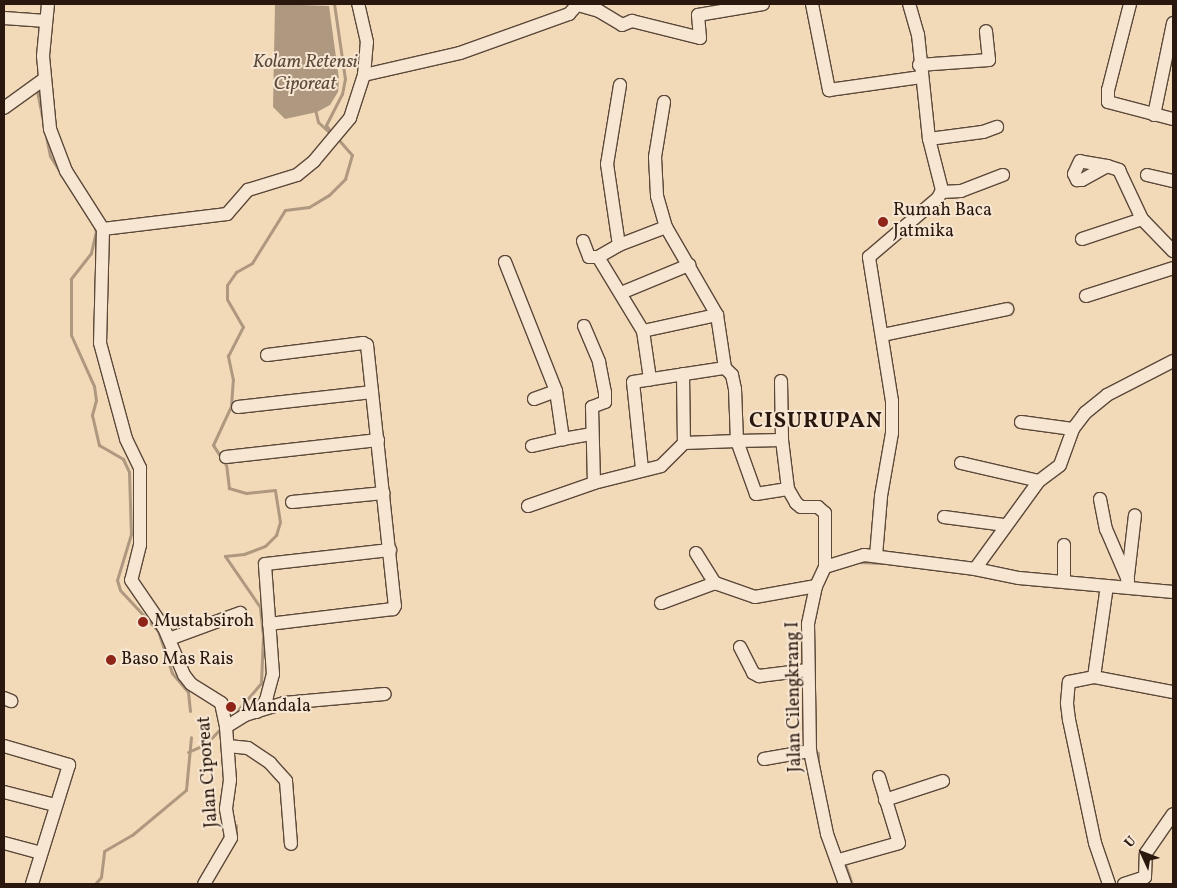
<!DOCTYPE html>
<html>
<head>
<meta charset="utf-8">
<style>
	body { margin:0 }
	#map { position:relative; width:1177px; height:888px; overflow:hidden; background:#f2dab9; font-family:Vollkorn,serif }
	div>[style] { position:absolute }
	.water>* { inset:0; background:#ae987f }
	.stream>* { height:3px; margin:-1.5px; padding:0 1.5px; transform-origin:1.5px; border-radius:1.5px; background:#ae987f }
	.roads { filter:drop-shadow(1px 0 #5c483a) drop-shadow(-1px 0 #5c483a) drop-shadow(0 1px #5c483a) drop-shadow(0 -1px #5c483a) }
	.street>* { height:12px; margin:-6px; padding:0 6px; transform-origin:6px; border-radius:6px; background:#f7e7d2 }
	.dots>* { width:14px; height:14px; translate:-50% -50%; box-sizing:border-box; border:2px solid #f7e7d2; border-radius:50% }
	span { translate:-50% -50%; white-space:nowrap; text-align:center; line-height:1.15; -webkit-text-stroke:4px #f7e7d2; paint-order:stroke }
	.poi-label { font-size:18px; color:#2a180f }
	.left { translate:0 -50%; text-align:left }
	.street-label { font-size:18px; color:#2a180f }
	.water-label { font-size:19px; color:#5f4b3c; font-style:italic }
	.district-label { font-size:22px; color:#2a180f; font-weight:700; letter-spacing:1px }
	.frame { position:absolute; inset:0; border:5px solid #2a180f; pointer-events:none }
	.north { position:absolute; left:1117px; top:828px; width:50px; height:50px; -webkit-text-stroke:4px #f7e7d2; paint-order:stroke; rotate:313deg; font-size:14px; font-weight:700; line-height:20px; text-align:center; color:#2a180f }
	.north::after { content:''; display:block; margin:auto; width:18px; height:22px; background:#2a180f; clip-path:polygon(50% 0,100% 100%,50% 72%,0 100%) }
</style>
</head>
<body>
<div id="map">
	<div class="water">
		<div style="clip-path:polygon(275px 4px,329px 6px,339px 79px,338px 92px,330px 105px,317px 112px,285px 119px,273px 107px)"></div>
	</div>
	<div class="stream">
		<div style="left:37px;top:91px;width:66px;rotate:78.7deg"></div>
		<div style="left:50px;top:156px;width:60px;rotate:57.9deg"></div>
		<div style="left:315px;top:109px;width:13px;rotate:77deg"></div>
		<div style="left:318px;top:122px;width:15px;rotate:42deg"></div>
		<div style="left:332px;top:134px;width:11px;rotate:-124deg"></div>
		<div style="left:326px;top:125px;width:35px;rotate:-63deg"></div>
		<div style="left:342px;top:94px;width:15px;rotate:-79deg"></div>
		<div style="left:345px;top:79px;width:76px;rotate:-98.3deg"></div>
		<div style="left:94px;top:225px;width:6px;rotate:72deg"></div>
		<div style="left:96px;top:231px;width:23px;rotate:103deg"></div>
		<div style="left:91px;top:253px;width:33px;rotate:128deg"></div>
		<div style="left:71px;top:279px;width:56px;rotate:90deg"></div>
		<div style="left:71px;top:335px;width:56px;rotate:65.7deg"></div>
		<div style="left:94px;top:386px;width:14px;rotate:82deg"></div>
		<div style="left:96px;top:400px;width:16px;rotate:105deg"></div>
		<div style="left:92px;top:415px;width:31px;rotate:77deg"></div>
		<div style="left:99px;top:445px;width:28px;rotate:30deg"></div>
		<div style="left:123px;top:459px;width:14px;rotate:65deg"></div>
		<div style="left:129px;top:472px;width:62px;rotate:88.2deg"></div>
		<div style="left:131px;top:534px;width:48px;rotate:106.9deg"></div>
		<div style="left:117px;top:580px;width:10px;rotate:73deg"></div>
		<div style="left:120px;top:590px;width:56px;rotate:47.2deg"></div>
		<div style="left:158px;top:631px;width:44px;rotate:71.6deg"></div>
		<div style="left:172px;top:673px;width:25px;rotate:50deg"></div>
		<div style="left:188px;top:692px;width:19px;rotate:84deg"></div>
		<div style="left:859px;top:562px;width:21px;rotate:3deg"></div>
		<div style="left:232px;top:717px;width:45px;rotate:-49.5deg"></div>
		<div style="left:261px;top:683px;width:47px;rotate:-87.6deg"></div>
		<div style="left:263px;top:636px;width:29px;rotate:-96deg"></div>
		<div style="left:260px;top:607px;width:62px;rotate:-124.5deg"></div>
		<div style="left:225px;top:556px;width:19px;rotate:-6deg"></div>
		<div style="left:244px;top:554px;width:22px;rotate:-21deg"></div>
		<div style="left:265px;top:546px;width:16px;rotate:-45deg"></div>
		<div style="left:276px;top:535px;width:14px;rotate:-73deg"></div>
		<div style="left:280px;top:522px;width:32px;rotate:-99deg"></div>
		<div style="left:275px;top:490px;width:29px;rotate:174deg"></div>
		<div style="left:246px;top:493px;width:18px;rotate:-164deg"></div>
		<div style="left:229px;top:488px;width:23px;rotate:-97deg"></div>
		<div style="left:226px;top:465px;width:24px;rotate:-123deg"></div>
		<div style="left:213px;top:445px;width:43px;rotate:-65.2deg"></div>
		<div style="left:231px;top:406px;width:26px;rotate:-86deg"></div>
		<div style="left:233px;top:380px;width:25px;rotate:-102deg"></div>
		<div style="left:228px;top:356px;width:33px;rotate:-63deg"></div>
		<div style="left:243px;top:327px;width:32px;rotate:-120deg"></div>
		<div style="left:227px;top:299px;width:14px;rotate:-90deg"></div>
		<div style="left:227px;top:285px;width:16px;rotate:-55deg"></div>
		<div style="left:236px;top:272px;width:18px;rotate:-29deg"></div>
		<div style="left:252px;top:263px;width:62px;rotate:-58.1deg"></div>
		<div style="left:285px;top:210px;width:24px;rotate:-7deg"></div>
		<div style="left:309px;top:207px;width:23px;rotate:-31deg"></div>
		<div style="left:329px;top:195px;width:23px;rotate:-45deg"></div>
		<div style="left:345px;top:179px;width:25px;rotate:-74deg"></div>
		<div style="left:352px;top:155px;width:23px;rotate:-131deg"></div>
		<div style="left:188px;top:752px;width:20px;rotate:-24deg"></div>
		<div style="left:206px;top:744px;width:23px;rotate:-47deg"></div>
		<div style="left:818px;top:762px;width:9px;rotate:-90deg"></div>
		<div style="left:236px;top:825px;width:9px;rotate:90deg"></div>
		<div style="left:844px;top:861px;width:24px;rotate:71deg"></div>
		<div style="left:95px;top:884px;width:9px;rotate:-49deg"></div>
		<div style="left:101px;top:877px;width:26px;rotate:-83deg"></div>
		<div style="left:104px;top:851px;width:32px;rotate:-30deg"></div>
		<div style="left:132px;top:835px;width:70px;rotate:-39.8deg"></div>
		<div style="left:186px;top:790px;width:53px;rotate:-84.6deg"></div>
	</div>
	<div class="roads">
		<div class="street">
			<div style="left:48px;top:4px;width:52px;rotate:95.5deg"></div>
			<div style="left:43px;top:56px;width:73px;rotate:84.5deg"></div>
			<div style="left:50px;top:129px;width:45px;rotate:69.1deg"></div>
			<div style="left:66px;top:171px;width:69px;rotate:57.5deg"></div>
			<div style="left:812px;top:4px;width:88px;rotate:78.8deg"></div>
			<div style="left:829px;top:90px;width:93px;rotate:-8deg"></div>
			<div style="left:1130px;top:4px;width:89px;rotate:104.3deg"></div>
			<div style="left:1108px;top:90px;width:12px;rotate:90deg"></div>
			<div style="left:1108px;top:102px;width:67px;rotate:14.7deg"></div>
			<div style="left:578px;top:5px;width:22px;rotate:16deg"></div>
			<div style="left:599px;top:11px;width:27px;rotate:31deg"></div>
			<div style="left:622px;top:25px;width:11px;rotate:-22deg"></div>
			<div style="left:632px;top:21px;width:70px;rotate:14deg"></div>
			<div style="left:700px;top:38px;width:23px;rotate:-95deg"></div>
			<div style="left:698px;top:15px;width:66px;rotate:-9.6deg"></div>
			<div style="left:4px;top:18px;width:42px;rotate:4.1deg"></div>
			<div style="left:919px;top:65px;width:70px;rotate:-4.1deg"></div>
			<div style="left:989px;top:60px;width:29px;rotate:-96deg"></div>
			<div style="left:364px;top:75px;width:98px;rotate:-12.9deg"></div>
			<div style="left:460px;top:53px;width:116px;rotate:-19.7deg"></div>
			<div style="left:569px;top:14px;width:13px;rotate:-48deg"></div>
			<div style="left:620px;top:85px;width:80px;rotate:99.3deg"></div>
			<div style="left:607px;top:164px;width:82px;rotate:81.6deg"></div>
			<div style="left:619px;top:245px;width:50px;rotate:-21deg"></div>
			<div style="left:664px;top:102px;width:56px;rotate:99.3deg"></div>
			<div style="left:655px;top:157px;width:39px;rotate:87deg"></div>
			<div style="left:657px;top:196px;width:32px;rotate:74deg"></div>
			<div style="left:666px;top:227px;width:102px;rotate:59.9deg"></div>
			<div style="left:717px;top:315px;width:54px;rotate:81.4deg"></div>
			<div style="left:725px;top:368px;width:10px;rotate:45deg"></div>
			<div style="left:732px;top:375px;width:14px;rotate:78deg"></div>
			<div style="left:735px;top:389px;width:52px;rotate:87.8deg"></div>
			<div style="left:737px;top:441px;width:45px;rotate:-1.3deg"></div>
			<div style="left:782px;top:440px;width:49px;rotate:83deg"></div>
			<div style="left:788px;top:489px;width:16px;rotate:60deg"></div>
			<div style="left:796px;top:503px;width:6px;rotate:39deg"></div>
			<div style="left:801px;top:507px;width:17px"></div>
			<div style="left:818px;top:507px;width:9px;rotate:41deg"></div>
			<div style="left:825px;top:513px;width:54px;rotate:90deg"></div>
			<div style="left:825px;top:567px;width:21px;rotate:115deg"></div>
			<div style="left:816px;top:586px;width:39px;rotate:102deg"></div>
			<div style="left:808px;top:624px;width:127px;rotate:89.1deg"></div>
			<div style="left:810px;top:751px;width:85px;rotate:78.4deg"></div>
			<div style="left:827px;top:834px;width:53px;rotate:70.2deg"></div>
			<div style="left:4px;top:108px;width:49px;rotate:-35.9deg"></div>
			<div style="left:1154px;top:115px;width:94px;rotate:-78.3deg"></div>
			<div style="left:929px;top:139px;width:54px;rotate:-7.4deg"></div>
			<div style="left:983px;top:132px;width:15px;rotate:-20deg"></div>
			<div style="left:1107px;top:166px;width:27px;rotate:-170deg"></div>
			<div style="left:1080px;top:161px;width:14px;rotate:115deg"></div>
			<div style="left:1074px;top:174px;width:7px;rotate:63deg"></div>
			<div style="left:1077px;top:180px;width:5px"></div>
			<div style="left:1082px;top:180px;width:29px;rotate:-29deg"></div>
			<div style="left:1107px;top:166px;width:13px;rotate:18deg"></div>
			<div style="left:1119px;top:170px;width:54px;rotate:64.9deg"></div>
			<div style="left:1142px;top:219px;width:45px;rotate:45.9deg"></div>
			<div style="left:1147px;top:175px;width:27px;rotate:13deg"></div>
			<div style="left:942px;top:192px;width:19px;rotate:-3deg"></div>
			<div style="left:961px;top:191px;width:45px;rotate:-20.9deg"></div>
			<div style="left:103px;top:229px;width:114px;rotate:91.5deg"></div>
			<div style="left:100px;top:343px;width:99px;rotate:74.8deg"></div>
			<div style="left:126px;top:439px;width:32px;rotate:64deg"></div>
			<div style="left:140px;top:468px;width:77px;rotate:90deg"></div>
			<div style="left:140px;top:545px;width:36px;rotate:104deg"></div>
			<div style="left:131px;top:580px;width:58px;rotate:55.5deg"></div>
			<div style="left:164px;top:628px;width:51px;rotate:66.9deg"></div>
			<div style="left:184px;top:675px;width:11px;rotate:52deg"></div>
			<div style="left:191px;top:684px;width:36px;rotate:32deg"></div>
			<div style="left:221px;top:703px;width:25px;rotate:78deg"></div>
			<div style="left:226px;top:727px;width:53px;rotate:85.7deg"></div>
			<div style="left:230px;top:780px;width:29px;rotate:98deg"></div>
			<div style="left:226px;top:809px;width:29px;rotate:80deg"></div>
			<div style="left:231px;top:838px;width:53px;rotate:120.4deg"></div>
			<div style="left:103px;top:229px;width:125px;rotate:-6.9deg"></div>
			<div style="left:227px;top:214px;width:32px;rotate:-49deg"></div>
			<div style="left:248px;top:190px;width:51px;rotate:-17deg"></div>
			<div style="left:297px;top:175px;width:22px;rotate:-39deg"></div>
			<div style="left:314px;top:161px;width:56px;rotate:-50.1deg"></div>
			<div style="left:350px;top:118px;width:45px;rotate:-72deg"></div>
			<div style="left:364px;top:75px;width:33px;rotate:-85deg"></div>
			<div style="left:367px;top:42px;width:39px;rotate:-103deg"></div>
			<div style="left:1082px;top:239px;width:63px;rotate:-18.4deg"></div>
			<div style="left:583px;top:241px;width:17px;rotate:69deg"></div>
			<div style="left:589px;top:257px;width:9px"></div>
			<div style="left:619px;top:245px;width:24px;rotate:150deg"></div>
			<div style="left:598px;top:257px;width:87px;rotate:58.7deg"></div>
			<div style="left:643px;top:331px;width:49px;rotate:81.7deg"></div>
			<div style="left:505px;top:262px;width:139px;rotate:68.4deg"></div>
			<div style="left:556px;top:391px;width:49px;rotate:81.7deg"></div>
			<div style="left:563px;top:439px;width:28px;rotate:-10deg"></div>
			<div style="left:621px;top:293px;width:74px;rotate:-22.4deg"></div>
			<div style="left:1086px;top:296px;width:91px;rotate:-17.8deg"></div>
			<div style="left:584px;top:326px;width:39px;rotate:67deg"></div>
			<div style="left:599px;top:362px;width:31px;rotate:79deg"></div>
			<div style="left:605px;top:392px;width:10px;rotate:90deg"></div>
			<div style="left:605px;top:402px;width:14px;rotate:159deg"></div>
			<div style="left:592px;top:407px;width:76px;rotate:88.5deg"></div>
			<div style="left:643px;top:331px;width:76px;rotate:-12.2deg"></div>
			<div style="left:883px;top:335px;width:127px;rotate:-11.8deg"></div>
			<div style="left:267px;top:355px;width:97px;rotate:-7.1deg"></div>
			<div style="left:363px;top:343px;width:4px;rotate:27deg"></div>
			<div style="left:367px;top:345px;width:262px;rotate:83.9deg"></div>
			<div style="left:395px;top:606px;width:4px;rotate:124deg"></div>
			<div style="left:393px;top:609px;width:125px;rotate:173.1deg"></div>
			<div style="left:683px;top:374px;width:69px;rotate:89.2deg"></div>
			<div style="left:781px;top:381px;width:59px;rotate:89deg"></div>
			<div style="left:534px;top:399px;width:23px;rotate:-20deg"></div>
			<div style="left:238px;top:407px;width:135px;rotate:-6.4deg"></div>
			<div style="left:1021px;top:422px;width:52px;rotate:7.7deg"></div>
			<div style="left:532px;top:446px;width:32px;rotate:-13deg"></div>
			<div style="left:226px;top:457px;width:153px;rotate:-6.4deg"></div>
			<div style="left:961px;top:463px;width:80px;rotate:13deg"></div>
			<div style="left:642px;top:469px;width:87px;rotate:-95.9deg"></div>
			<div style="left:633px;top:382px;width:93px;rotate:-8.7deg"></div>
			<div style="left:1100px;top:499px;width:31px;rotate:79deg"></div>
			<div style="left:1106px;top:529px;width:56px;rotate:66.7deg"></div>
			<div style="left:292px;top:502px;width:92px;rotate:-5.6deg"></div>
			<div style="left:528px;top:506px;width:70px;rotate:-19.2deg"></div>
			<div style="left:594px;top:483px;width:69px;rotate:-14.2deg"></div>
			<div style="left:661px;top:466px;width:33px;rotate:-45deg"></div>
			<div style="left:684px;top:443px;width:53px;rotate:-2.2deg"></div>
			<div style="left:737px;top:441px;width:56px;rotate:70.3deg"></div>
			<div style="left:756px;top:494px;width:32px;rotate:-9deg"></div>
			<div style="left:944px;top:517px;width:62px;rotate:7.5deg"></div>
			<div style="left:696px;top:553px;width:36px;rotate:58deg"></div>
			<div style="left:876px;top:556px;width:60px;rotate:-85.2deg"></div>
			<div style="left:881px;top:496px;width:64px;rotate:-80.1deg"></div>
			<div style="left:892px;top:433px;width:32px;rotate:-90deg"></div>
			<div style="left:892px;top:401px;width:146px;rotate:-99.1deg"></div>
			<div style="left:869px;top:257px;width:91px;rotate:-40.5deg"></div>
			<div style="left:938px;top:198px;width:9px;rotate:-63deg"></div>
			<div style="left:942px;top:190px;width:53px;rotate:-104.3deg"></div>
			<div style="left:929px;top:139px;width:105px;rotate:-96deg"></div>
			<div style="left:918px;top:35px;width:32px;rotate:-106deg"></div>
			<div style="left:825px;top:567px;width:41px;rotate:-17.1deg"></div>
			<div style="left:864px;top:555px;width:112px;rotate:7.2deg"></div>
			<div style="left:975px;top:569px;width:45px;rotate:11.6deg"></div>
			<div style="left:1019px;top:578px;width:155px;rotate:5.2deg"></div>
			<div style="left:975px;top:569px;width:109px;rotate:-54deg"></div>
			<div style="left:1039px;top:481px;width:26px;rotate:-37deg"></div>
			<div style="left:1060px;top:465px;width:38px;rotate:-70deg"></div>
			<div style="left:1073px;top:429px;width:20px;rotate:-53deg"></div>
			<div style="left:1085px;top:413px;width:28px;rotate:-39deg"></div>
			<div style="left:1107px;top:395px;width:74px;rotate:-27.3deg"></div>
			<div style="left:1064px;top:581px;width:36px;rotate:-90deg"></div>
			<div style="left:1127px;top:584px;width:69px;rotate:-83.4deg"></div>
			<div style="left:661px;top:603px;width:58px;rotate:-20.3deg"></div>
			<div style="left:715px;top:583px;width:42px;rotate:19.3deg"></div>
			<div style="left:755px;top:597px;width:62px;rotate:-10.2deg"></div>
			<div style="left:169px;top:639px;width:76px;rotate:-20.1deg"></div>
			<div style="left:740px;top:647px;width:29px;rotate:63deg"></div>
			<div style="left:753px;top:673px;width:7px;rotate:27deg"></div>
			<div style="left:759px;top:676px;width:49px;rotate:-7deg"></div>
			<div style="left:1094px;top:677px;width:92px;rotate:-81.9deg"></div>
			<div style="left:4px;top:698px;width:8px;rotate:23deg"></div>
			<div style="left:257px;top:712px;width:15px;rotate:-53deg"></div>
			<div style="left:266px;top:700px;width:27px;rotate:-75deg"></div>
			<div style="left:273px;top:674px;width:110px;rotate:-94.2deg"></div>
			<div style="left:265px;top:564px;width:126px;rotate:-6.4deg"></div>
			<div style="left:226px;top:727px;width:22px;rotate:-32deg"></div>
			<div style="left:245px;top:715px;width:41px;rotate:-17.1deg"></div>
			<div style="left:284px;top:703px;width:101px;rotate:-5.1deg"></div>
			<div style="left:4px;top:746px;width:68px;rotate:16.3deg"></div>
			<div style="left:69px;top:765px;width:125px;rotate:107.3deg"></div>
			<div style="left:228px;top:746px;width:20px;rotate:6deg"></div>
			<div style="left:248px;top:748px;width:27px;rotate:34deg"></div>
			<div style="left:270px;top:763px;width:24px;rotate:48deg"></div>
			<div style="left:286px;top:781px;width:63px;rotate:85.5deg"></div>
			<div style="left:764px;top:759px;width:47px;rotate:-9.9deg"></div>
			<div style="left:4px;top:792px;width:53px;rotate:14.3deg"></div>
			<div style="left:885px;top:800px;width:61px;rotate:-18.1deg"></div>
			<div style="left:4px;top:843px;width:38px;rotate:15deg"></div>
			<div style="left:839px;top:860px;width:62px;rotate:-15.8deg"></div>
			<div style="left:899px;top:843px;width:69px;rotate:-106.9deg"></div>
			<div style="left:1109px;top:884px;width:43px;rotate:-108.9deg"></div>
			<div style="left:1095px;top:843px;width:126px;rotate:-101.9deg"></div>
			<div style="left:1069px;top:720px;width:17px;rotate:-97deg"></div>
			<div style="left:1067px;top:703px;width:21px;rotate:-85deg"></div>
			<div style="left:1069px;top:682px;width:25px;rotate:-11deg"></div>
			<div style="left:1094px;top:677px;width:80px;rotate:10.8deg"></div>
			<div style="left:1124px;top:884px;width:22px;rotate:-18deg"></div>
			<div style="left:1145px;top:877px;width:24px;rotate:-88deg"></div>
			<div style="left:1146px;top:853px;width:47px;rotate:-55.3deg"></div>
		</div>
	</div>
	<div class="dots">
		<div style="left:883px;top:222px;background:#8f2418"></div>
		<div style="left:143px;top:622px;background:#8f2418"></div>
		<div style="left:111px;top:660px;background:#8f2418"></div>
		<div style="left:231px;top:707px;background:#8f2418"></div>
	</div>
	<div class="poi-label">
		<span class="left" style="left:893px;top:222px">Rumah Baca<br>Jatmika</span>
		<span class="left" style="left:154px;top:622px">Mustabsiroh</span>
		<span class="left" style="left:121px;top:660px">Baso Mas Rais</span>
		<span class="left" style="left:241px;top:707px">Mandala</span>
	</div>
	<div class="street-label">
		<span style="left:795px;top:697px;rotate:-91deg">Jalan Cilengkrang I</span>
		<span style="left:209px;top:772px;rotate:-94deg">Jalan Ciporeat</span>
	</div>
	<div class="water-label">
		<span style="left:305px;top:74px">Kolam Retensi<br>Ciporeat</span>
	</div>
	<div class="district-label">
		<span style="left:816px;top:422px">CISURUPAN</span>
	</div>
	<div class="frame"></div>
	<div class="north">U</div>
</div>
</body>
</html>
